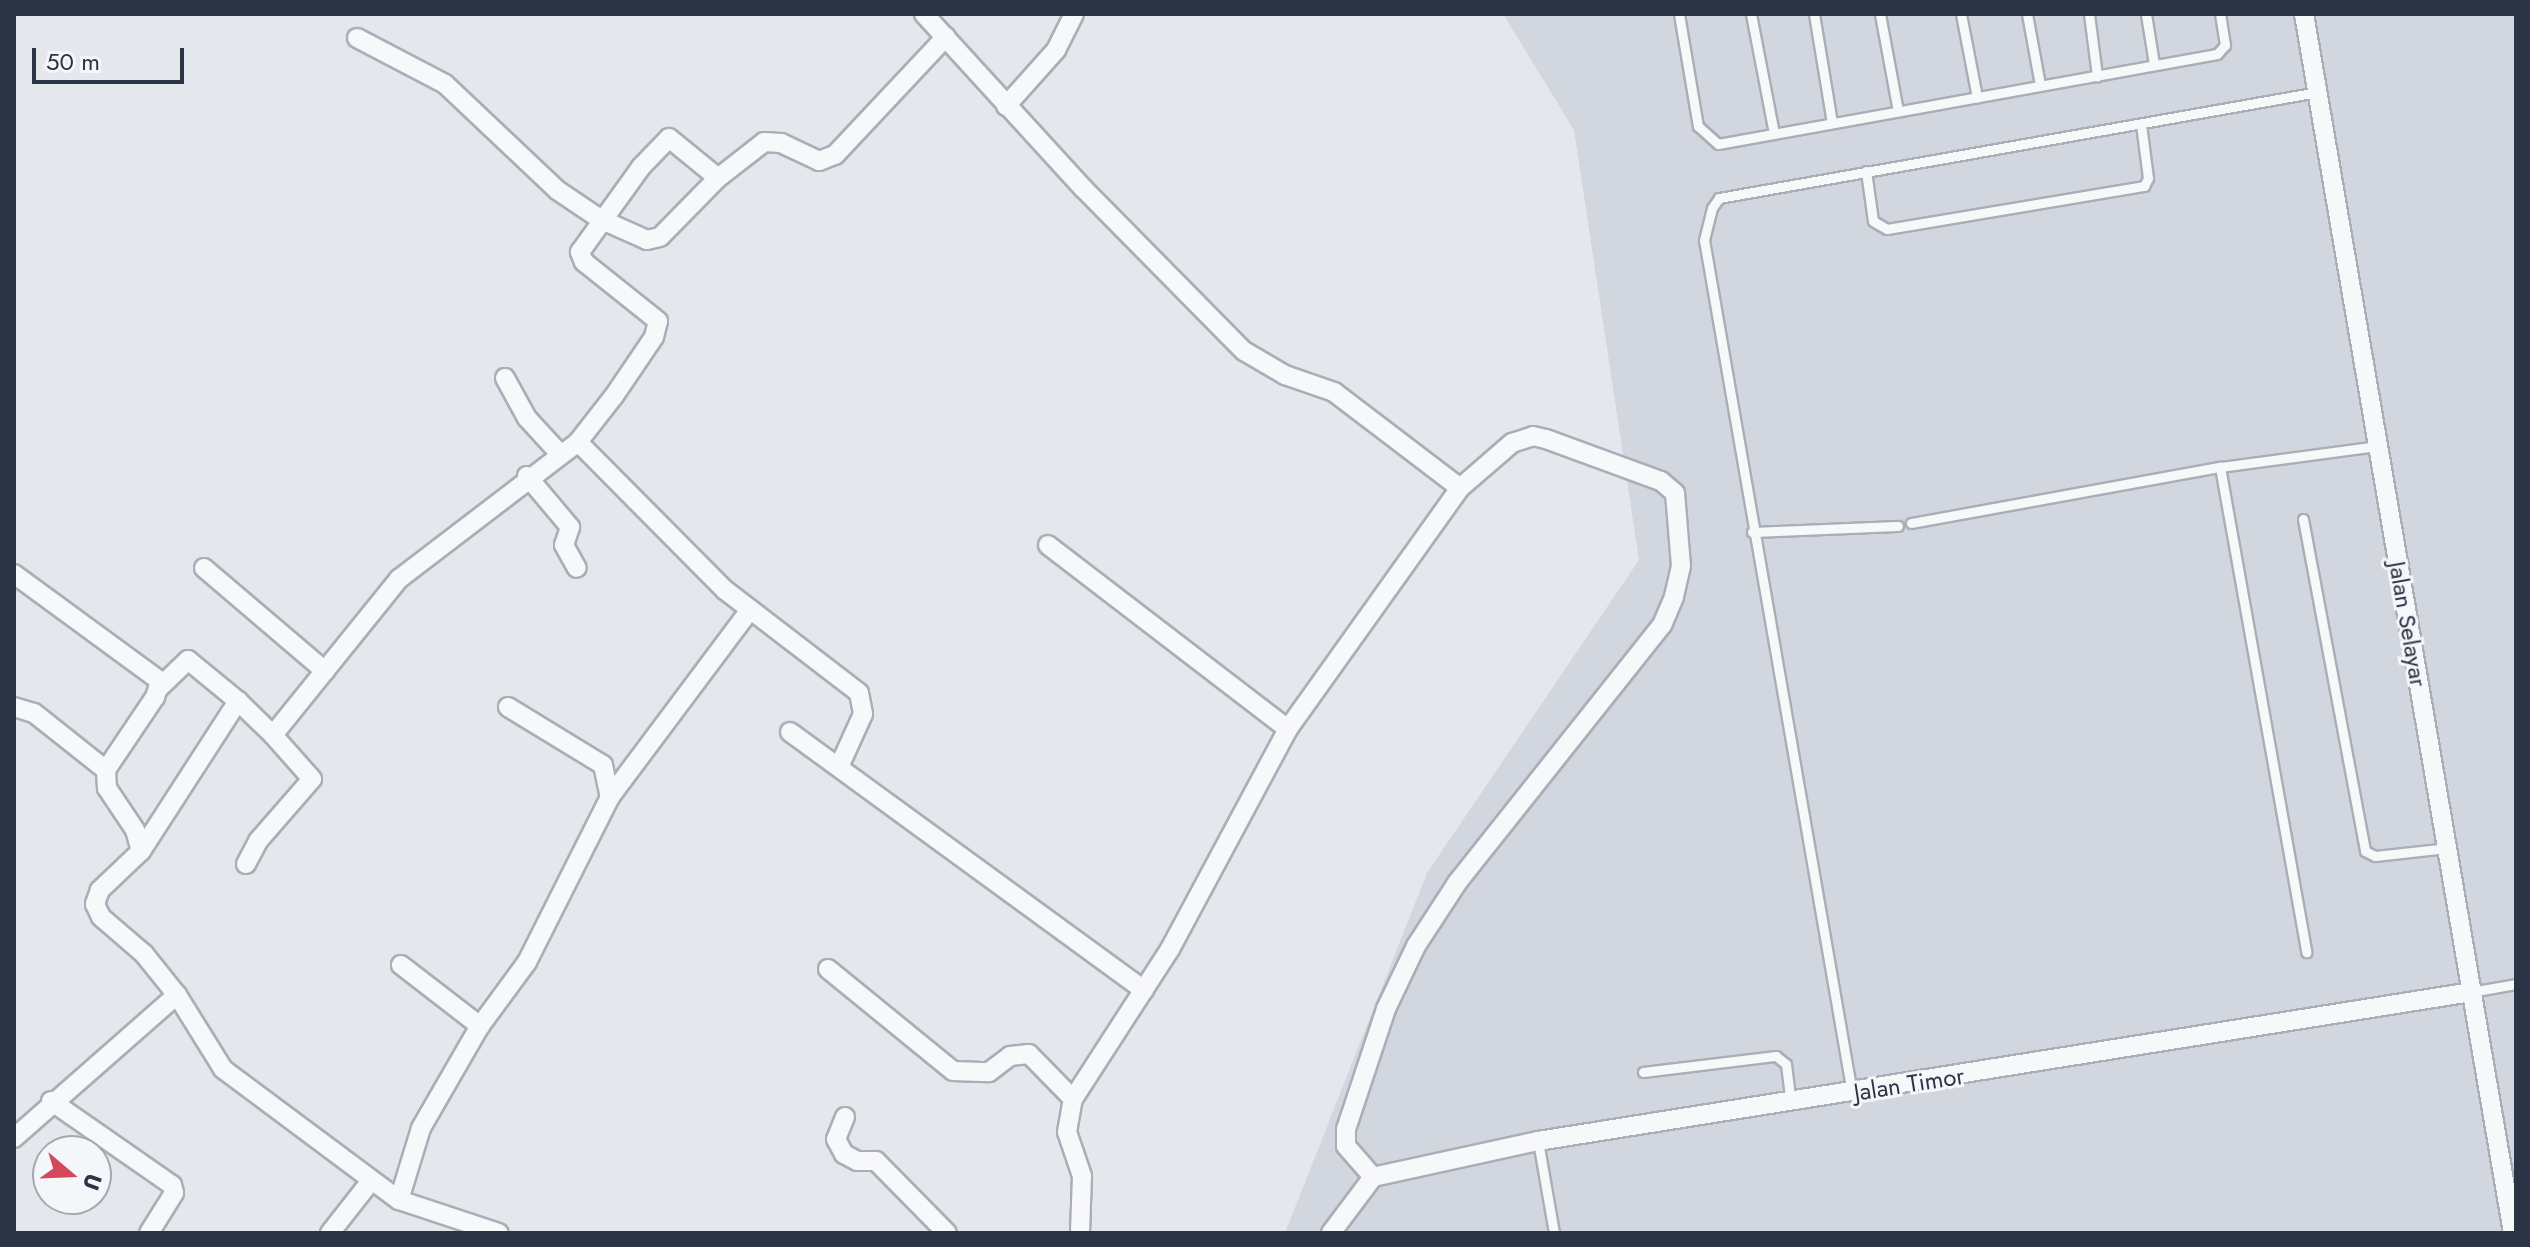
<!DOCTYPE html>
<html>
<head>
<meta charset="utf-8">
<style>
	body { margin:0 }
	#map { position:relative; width:2530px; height:1247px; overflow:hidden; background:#e4e7ec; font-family:Jost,sans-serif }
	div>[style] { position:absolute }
	.built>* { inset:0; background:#d2d6de }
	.roads { filter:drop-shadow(2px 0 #a9aeb7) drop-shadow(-2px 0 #a9aeb7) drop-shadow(0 2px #a9aeb7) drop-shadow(0 -2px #a9aeb7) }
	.service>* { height:9px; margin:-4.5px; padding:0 4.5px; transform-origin:4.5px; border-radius:4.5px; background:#f7f8fa }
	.minor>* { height:18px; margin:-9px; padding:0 9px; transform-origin:9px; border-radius:9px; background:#f7f8fa }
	span { translate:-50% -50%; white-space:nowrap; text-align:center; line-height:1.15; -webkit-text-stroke:6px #f4f6f9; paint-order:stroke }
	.street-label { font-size:24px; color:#2b3445 }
	.frame { position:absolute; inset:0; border:16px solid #2b3445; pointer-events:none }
	.north { position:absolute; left:32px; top:1135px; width:80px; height:80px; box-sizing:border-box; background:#f4f6f9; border:2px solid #a4a8b1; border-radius:50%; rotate:109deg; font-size:22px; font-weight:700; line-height:32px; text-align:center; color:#2b3445 }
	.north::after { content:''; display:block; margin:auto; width:28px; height:36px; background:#d1495b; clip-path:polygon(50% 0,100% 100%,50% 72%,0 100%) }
	.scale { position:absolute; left:32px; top:48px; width:152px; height:36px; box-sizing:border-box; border:4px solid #2b3445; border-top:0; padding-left:10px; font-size:24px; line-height:28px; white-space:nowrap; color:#2b3445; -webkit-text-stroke:6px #f4f6f9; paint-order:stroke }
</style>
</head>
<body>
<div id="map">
	<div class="built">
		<div style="clip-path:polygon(1503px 14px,2516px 14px,2516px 1233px,1285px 1233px,1427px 873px,1639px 560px,1574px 130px)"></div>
	</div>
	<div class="roads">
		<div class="service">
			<div style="left:1679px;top:14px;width:114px;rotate:80.4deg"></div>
			<div style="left:1698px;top:126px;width:27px;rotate:42deg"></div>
			<div style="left:1718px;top:144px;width:507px;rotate:-10.22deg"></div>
			<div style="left:2217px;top:54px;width:12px;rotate:-48deg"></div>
			<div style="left:2225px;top:45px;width:31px;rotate:-99deg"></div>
			<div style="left:1751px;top:14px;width:122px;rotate:79.1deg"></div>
			<div style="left:1814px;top:14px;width:110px;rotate:80.6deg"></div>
			<div style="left:1880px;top:14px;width:99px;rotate:79.5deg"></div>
			<div style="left:1961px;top:14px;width:85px;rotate:79.1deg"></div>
			<div style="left:2027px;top:14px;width:72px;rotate:79.6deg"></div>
			<div style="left:2089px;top:14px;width:63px;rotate:82.6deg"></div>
			<div style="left:2146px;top:14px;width:51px;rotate:80.9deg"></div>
			<div style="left:1866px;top:171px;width:50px;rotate:82deg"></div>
			<div style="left:1873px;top:221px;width:16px;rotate:30deg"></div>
			<div style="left:1887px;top:229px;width:261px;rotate:-9.5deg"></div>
			<div style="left:2144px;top:186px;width:9px;rotate:-63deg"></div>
			<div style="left:2148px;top:178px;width:54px;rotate:-97.4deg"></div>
			<div style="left:2220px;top:467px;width:493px;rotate:79.9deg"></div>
			<div style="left:2303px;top:519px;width:338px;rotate:79.4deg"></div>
			<div style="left:2365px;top:851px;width:11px;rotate:27deg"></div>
			<div style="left:2375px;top:856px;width:72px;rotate:-6.3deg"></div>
			<div style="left:1911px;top:523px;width:314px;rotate:-10.3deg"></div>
			<div style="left:2220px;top:467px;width:159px;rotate:-7.6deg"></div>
			<div style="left:1752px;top:532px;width:146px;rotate:-2.4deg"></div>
			<div style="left:2471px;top:992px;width:46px;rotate:-10.1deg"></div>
			<div style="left:1643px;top:1072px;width:134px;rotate:-6.9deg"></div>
			<div style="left:1776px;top:1056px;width:13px;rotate:39deg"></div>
			<div style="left:1786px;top:1064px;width:39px;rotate:83deg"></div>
			<div style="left:1852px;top:1093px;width:866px;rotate:-99.84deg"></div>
			<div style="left:1704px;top:240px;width:33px;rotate:-76deg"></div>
			<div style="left:1712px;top:208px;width:12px;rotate:-55deg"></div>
			<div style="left:1719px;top:198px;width:608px;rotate:-10.04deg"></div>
			<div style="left:1538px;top:1141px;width:93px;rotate:80.1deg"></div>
		</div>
		<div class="minor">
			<div style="left:924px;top:14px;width:236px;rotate:47.6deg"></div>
			<div style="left:1083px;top:188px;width:229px;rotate:45.4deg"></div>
			<div style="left:1244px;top:351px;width:48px;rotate:30.3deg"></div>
			<div style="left:1285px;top:375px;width:52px;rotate:19.1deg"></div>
			<div style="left:1334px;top:392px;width:158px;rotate:37.3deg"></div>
			<div style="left:2304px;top:14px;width:1237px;rotate:80.27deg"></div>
			<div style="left:357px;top:38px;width:99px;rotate:27.6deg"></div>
			<div style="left:445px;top:84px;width:154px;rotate:43.4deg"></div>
			<div style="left:557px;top:190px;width:52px;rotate:34deg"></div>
			<div style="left:600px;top:219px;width:51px;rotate:24.1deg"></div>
			<div style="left:647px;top:240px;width:13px;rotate:-13deg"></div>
			<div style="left:660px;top:237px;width:83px;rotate:-45.5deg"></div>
			<div style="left:718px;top:178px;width:58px;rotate:-38deg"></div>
			<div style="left:764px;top:142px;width:17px;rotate:3deg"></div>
			<div style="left:781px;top:143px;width:42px;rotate:25.3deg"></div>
			<div style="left:819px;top:161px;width:17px;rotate:-21deg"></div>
			<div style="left:835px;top:155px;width:162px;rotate:-46.8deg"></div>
			<div style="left:1006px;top:106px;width:75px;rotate:-48.2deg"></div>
			<div style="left:1056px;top:50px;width:40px;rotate:-63.4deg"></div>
			<div style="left:505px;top:378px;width:46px;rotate:61.2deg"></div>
			<div style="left:527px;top:418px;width:49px;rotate:47.5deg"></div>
			<div style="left:578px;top:442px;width:209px;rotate:45.2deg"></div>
			<div style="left:725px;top:590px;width:169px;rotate:37.5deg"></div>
			<div style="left:859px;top:693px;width:21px;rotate:79deg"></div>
			<div style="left:863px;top:714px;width:58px;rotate:114.4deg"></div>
			<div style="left:527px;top:476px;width:67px;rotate:49.9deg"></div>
			<div style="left:570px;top:527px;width:19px;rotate:108deg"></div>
			<div style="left:564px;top:545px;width:26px;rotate:61deg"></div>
			<div style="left:1048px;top:545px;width:302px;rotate:37.5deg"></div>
			<div style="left:204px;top:568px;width:159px;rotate:40.4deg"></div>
			<div style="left:14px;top:574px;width:181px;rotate:36.2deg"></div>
			<div style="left:160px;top:681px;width:17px;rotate:107deg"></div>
			<div style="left:155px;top:697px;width:88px;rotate:123.9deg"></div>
			<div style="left:106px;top:770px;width:18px;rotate:87deg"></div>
			<div style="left:107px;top:788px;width:50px;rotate:56.3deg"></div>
			<div style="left:135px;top:830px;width:22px;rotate:74deg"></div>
			<div style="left:141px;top:851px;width:57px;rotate:136.4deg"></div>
			<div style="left:100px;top:890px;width:15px;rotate:110deg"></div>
			<div style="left:95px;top:904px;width:14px;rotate:65deg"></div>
			<div style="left:101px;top:917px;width:57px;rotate:40.7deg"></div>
			<div style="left:144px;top:954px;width:53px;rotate:51.2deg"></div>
			<div style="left:177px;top:995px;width:87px;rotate:58.1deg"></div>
			<div style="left:223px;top:1069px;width:219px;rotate:36.7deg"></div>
			<div style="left:399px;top:1200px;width:105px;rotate:18.3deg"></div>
			<div style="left:160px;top:687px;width:39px;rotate:-44deg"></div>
			<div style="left:188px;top:660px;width:65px;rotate:39.4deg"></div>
			<div style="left:14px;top:707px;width:21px;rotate:17deg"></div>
			<div style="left:34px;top:713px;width:92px;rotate:38.4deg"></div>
			<div style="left:508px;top:707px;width:111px;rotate:31.4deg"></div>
			<div style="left:603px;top:765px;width:33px;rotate:78deg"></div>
			<div style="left:790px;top:732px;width:438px;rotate:36.1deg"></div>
			<div style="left:141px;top:851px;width:179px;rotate:-57.1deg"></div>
			<div style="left:238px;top:701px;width:49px;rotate:44.2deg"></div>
			<div style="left:273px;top:735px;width:201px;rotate:-51.1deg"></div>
			<div style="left:399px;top:579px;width:225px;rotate:-37.4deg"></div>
			<div style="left:578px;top:442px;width:58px;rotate:-52deg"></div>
			<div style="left:614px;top:396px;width:71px;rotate:-55.9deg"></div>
			<div style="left:654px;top:337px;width:16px;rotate:-76deg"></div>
			<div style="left:658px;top:321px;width:95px;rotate:-141.4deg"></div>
			<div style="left:584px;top:262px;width:11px;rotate:-112deg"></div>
			<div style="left:580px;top:252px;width:105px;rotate:-54.3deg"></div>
			<div style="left:641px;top:167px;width:40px;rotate:-46deg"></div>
			<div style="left:669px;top:138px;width:63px;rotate:39.2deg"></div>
			<div style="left:246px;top:864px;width:26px;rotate:-62deg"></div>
			<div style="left:258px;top:841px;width:82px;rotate:-48.9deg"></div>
			<div style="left:312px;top:779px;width:59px;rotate:-131.6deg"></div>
			<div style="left:401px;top:965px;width:100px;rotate:37.7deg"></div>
			<div style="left:828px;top:969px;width:161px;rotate:39.2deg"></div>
			<div style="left:953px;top:1071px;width:36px;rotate:2deg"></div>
			<div style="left:989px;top:1072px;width:26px;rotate:-37deg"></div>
			<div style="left:1010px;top:1056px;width:19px;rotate:-6deg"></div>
			<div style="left:1029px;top:1054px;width:63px;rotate:45.6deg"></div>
			<div style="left:51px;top:1101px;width:147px;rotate:34.8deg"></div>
			<div style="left:172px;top:1185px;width:8px;rotate:76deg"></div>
			<div style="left:174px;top:1193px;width:47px;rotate:122deg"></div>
			<div style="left:845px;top:1117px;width:24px;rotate:112deg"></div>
			<div style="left:836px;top:1139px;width:17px;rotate:62deg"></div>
			<div style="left:844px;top:1154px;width:15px;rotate:28deg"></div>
			<div style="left:857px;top:1161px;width:19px"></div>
			<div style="left:876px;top:1161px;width:101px;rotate:45.4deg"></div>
			<div style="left:14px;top:1138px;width:217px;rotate:-41.3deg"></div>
			<div style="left:399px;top:1200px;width:75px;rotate:-73deg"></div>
			<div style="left:421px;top:1128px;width:118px;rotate:-60deg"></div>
			<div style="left:480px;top:1026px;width:79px;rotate:-53.7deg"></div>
			<div style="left:527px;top:962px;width:185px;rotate:-63.3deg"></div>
			<div style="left:610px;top:797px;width:234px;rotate:-53.2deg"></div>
			<div style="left:330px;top:1233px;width:65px;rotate:-51.9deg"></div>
			<div style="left:1080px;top:1233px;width:57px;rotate:-88deg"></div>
			<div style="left:1082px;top:1176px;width:46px;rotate:-108.8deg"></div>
			<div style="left:1067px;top:1132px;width:34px;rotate:-80deg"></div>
			<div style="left:1073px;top:1099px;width:179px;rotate:-57.1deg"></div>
			<div style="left:1170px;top:949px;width:250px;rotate:-61.8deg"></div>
			<div style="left:1288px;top:729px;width:296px;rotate:-54.5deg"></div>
			<div style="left:1460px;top:488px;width:69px;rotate:-40.9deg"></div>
			<div style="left:1512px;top:443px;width:22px;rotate:-18deg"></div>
			<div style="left:1533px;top:436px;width:13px;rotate:13deg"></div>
			<div style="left:1546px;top:439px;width:122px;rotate:20.1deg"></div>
			<div style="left:1661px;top:481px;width:18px;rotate:41deg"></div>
			<div style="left:1675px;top:493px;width:73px;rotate:85.3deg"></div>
			<div style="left:1681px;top:566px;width:32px;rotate:103deg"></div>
			<div style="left:1674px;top:597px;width:30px;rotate:113deg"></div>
			<div style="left:1662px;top:625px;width:330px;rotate:128.5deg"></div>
			<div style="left:1457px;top:883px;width:75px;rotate:123.1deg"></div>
			<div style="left:1416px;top:946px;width:70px;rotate:115.5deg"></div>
			<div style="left:1386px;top:1009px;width:126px;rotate:108.4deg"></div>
			<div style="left:1346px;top:1129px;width:17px;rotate:90deg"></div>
			<div style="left:1346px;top:1146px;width:41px;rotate:48.9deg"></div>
			<div style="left:1331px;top:1233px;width:70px;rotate:-53.1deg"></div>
			<div style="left:1373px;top:1177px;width:169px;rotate:-12.3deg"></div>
			<div style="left:1538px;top:1141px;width:945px;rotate:-9.07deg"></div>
		</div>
	</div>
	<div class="street-label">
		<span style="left:2408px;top:624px;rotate:80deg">Jalan Selayar</span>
		<span style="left:1909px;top:1084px;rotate:-9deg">Jalan Timor</span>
	</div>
	<div class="frame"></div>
	<div class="north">U</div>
	<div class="scale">50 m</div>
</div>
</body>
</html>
